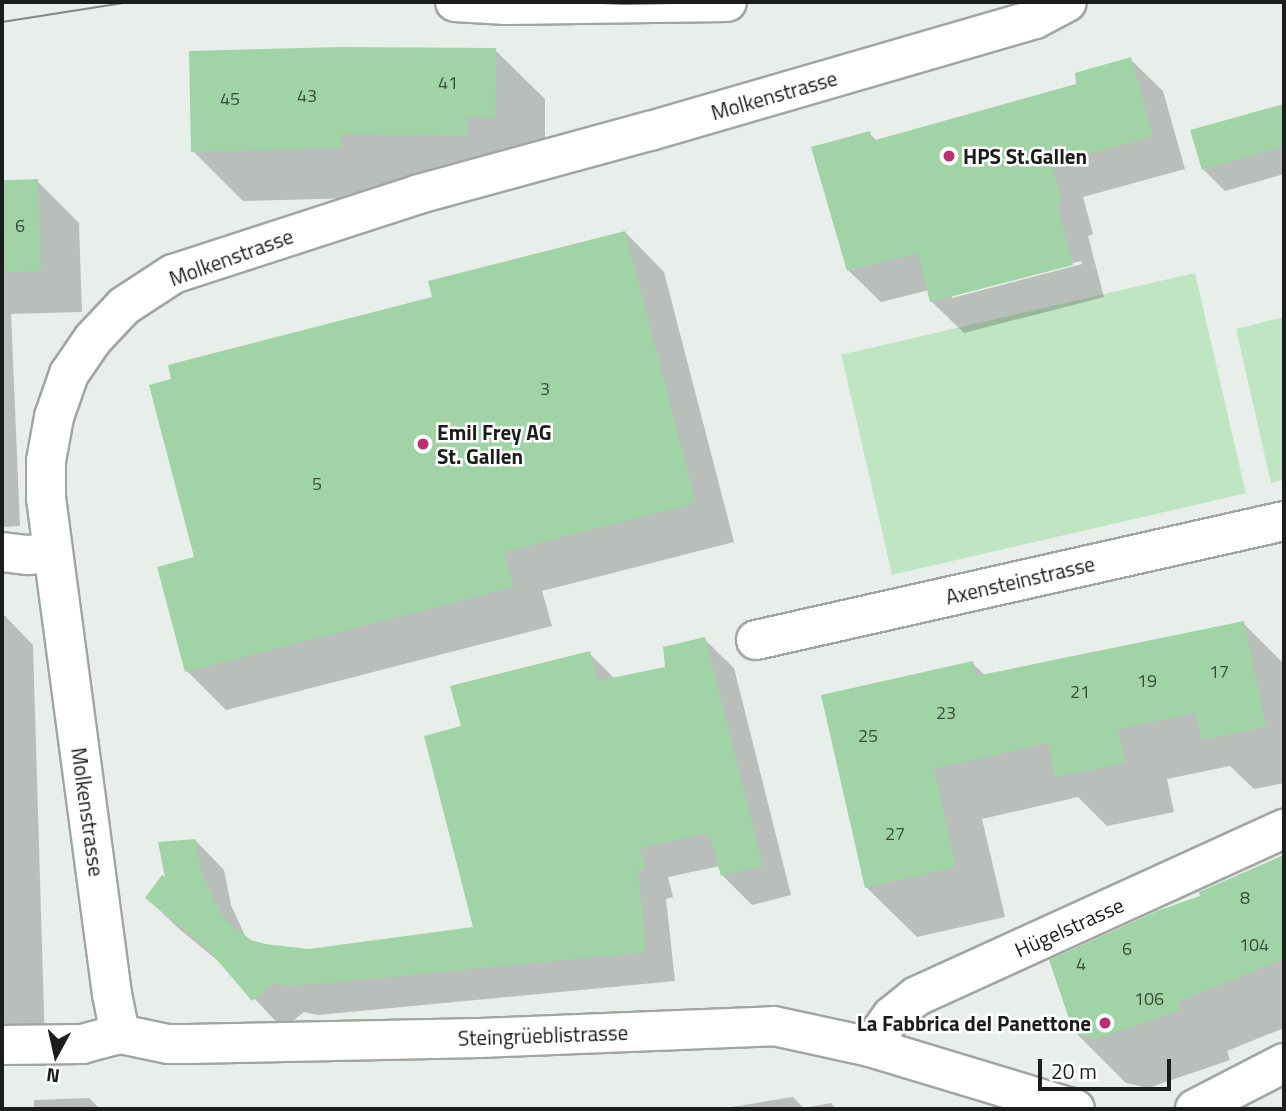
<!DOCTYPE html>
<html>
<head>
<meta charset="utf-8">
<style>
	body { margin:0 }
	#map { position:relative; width:1286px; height:1111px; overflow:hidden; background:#e8eee9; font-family:"Titillium Web",sans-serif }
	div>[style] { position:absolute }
	.green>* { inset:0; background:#bfe5c3; transform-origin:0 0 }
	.shadow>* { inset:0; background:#0003 }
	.building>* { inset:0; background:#a0d4a7; transform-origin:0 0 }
	.roads { filter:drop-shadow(2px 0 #a1a6a1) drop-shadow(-2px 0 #a1a6a1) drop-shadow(0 2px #a1a6a1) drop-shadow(0 -2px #a1a6a1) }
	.street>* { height:38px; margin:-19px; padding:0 19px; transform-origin:19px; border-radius:19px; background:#fff }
	.secondary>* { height:38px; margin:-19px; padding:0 19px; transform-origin:19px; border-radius:19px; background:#fff }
	.tram>* { height:2px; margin:-1px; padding:0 1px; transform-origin:1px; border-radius:1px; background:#838783 }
	.dots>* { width:19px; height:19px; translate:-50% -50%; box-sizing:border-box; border:4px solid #fff; border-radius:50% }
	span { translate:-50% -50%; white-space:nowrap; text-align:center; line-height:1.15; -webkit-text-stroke:5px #fff; paint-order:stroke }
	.number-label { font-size:18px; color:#3c4b3e }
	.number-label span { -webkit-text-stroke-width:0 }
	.street-label { font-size:21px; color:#1b1d1b }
	.poi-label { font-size:21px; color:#1b1d1b; font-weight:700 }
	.left { translate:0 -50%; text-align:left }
	.right { translate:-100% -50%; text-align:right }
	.frame { position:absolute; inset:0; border:4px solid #1b1d1b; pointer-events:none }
	.north { position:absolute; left:21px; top:1020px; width:70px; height:70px; -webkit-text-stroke:5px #fff; paint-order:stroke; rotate:188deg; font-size:19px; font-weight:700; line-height:28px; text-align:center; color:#1b1d1b }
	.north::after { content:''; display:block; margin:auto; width:24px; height:32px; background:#1b1d1b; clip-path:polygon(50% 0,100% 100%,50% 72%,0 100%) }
	.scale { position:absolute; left:1038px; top:1059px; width:133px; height:32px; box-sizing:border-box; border:4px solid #1b1d1b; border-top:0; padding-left:9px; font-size:21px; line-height:24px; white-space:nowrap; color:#1b1d1b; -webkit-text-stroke:5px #fff; paint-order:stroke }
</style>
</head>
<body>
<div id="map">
	<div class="green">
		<div style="left:1195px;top:273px;width:226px;height:363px;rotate:77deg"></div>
		<div style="clip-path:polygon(1284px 317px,1284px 480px,1271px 483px,1236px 329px)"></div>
	</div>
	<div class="shadow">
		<div style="clip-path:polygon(495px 50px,545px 99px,545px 167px,516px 185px,390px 183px,390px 197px,243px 201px,193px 151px)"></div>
		<div style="clip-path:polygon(evenodd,1130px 59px,1163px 91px,1185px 169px,1083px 197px,1093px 234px,1088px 236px,1104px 297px,964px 333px,931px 301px,929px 290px,881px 302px,848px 270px,869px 133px,877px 141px,1078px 85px,1130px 59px,1081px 261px,1082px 264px,952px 298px,952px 294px,1081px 261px)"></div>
		<div style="clip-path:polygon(1284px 105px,1284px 174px,1225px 191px,1203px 169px,1193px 132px)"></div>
		<div style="clip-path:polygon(37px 181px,79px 223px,82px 312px,11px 314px,20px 526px,2px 527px,2px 182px)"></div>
		<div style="clip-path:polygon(625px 232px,664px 272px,734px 542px,542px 591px,552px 626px,226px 710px,187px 671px,196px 559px,434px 298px)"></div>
		<div style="clip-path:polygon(2px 613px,33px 645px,45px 1047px,2px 1047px)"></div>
		<div style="clip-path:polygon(1243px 623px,1284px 664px,1284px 783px,1254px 789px,1230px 766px,1167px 779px,1174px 812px,1107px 826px,1078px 797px,982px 819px,1005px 917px,917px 937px,867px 888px,972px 663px,986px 676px)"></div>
		<div style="clip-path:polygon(704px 639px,734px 668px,791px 895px,752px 905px,723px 876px,720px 866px,668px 877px,673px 897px,666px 899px,675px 981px,318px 1015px,304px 1012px,283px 1029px,224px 966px,177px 927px,147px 898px,168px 881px,195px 840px,224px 870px,231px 905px,246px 938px,264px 946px,309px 950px,475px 929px,463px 728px,589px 653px,615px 679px,667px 668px)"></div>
		<div style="clip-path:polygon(1284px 857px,1284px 1028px,1227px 1051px,1230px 1060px,1148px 1088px,1126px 1083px,1076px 1033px,1202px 897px,1201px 893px)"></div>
		<div style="clip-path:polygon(793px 1097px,804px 1108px,831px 1103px,837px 1109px,719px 1109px)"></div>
		<div style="clip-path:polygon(89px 1098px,100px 1109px,13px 1109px,34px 1108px,34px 1100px)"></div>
	</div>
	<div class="building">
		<div style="clip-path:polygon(340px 47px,496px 48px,495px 118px,467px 117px,467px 136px,340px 134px,341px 148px,191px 152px,189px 51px)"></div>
		<div style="clip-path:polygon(1131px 57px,1153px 136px,1052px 165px,1062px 202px,1057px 203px,1073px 265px,930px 302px,918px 253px,847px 271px,811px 147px,870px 131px,872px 141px,1076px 84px,1075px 73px)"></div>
		<div style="clip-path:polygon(1284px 104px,1284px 146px,1202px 170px,1190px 130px)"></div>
		<div style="left:38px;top:179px;width:92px;height:36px;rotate:88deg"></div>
		<div style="clip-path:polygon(625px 231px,696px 503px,504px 552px,514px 587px,185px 672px,157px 567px,194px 557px,149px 385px,171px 379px,168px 365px,432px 297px,428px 281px)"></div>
		<div style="clip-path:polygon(1244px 621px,1266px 727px,1202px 740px,1196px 713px,1118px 729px,1125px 763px,1055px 777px,1048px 743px,934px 769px,956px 867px,865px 888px,821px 695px,973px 661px,976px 676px)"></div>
		<div style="clip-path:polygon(705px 637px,763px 866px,721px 876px,709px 833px,640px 848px,645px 868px,638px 870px,646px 952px,327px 983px,287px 986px,273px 983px,252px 1001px,207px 948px,145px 898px,162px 875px,165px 877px,158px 842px,195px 839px,202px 874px,219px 910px,228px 923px,251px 940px,265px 944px,309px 949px,473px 927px,424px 736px,461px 726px,450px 686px,590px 651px,597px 681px,665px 667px,663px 647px)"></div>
		<div style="clip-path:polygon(1284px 855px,1284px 959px,1178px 1002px,1181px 1010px,1097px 1039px,1074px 1033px,1049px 960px,1157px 911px,1200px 896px,1199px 892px)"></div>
	</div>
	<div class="roads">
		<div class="street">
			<div style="left:2px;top:552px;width:26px;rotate:7deg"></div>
			<div style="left:28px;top:555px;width:24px;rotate:-5deg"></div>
			<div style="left:756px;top:640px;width:541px;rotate:-12.7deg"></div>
			<div style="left:120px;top:1034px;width:41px;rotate:-101.3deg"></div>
			<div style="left:112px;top:994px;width:500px;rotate:-97.58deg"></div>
			<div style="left:46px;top:498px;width:37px;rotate:-90deg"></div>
			<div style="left:46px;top:461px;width:45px;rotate:-79.7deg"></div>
			<div style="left:54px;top:417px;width:46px;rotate:-70.8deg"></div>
			<div style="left:69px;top:374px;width:42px;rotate:-55.6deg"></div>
			<div style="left:93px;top:339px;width:45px;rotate:-46.8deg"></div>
			<div style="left:124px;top:306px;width:59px;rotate:-33.1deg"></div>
			<div style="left:173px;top:274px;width:259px;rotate:-18deg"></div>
			<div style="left:419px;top:194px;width:239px;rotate:-15.3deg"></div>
			<div style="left:650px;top:131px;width:401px;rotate:-16.2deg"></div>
			<div style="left:1035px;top:19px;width:36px;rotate:-28deg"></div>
			<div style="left:2px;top:1045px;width:80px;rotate:-0.7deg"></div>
			<div style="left:82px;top:1044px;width:39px;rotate:-15deg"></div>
			<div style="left:120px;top:1034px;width:49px;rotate:11.8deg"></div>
			<div style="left:168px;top:1044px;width:20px"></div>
			<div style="left:188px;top:1044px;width:292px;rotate:-1.2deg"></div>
			<div style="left:480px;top:1038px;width:294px;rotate:-2.3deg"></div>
			<div style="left:774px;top:1026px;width:98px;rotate:12.3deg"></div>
			<div style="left:870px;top:1047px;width:214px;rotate:16.8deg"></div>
			<div style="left:870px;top:1047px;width:38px;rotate:-55deg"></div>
			<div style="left:892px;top:1016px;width:32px;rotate:-39deg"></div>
			<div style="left:917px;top:996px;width:403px;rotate:-24.5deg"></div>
			<div style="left:1195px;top:1109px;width:100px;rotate:-27.3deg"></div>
		</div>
		<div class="secondary">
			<div style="left:455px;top:2px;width:51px;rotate:3.4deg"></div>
			<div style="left:506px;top:5px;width:221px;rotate:-0.8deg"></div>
		</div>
	</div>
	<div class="tram">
		<div style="left:576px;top:2px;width:49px;rotate:2.3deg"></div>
		<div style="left:625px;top:4px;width:102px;rotate:-1.1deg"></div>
		<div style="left:2px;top:22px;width:129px;rotate:-8.9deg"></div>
	</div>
	<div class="dots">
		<div style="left:949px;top:156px;background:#ba316e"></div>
		<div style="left:423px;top:444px;background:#ba316e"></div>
		<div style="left:1105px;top:1023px;background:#ba316e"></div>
	</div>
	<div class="number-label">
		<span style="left:448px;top:83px">41</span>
		<span style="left:307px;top:96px">43</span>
		<span style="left:230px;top:99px">45</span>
		<span style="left:20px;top:226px">6</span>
		<span style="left:545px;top:389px">3</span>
		<span style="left:317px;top:484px">5</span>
		<span style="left:1219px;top:672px">17</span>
		<span style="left:1147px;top:681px">19</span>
		<span style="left:1080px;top:692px">21</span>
		<span style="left:946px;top:713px">23</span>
		<span style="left:868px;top:736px">25</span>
		<span style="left:895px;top:834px">27</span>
		<span style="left:1245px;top:898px">8</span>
		<span style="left:1254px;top:945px">104</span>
		<span style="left:1127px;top:949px">6</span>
		<span style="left:1081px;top:964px">4</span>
		<span style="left:1149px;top:999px">106</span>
	</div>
	<div class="street-label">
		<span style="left:774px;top:95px;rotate:-16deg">Molkenstrasse</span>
		<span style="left:231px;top:257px;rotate:-20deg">Molkenstrasse</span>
		<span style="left:1020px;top:580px;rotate:-13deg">Axensteinstrasse</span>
		<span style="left:88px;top:812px;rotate:82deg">Molkenstrasse</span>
		<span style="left:1069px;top:927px;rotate:-24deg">Hügelstrasse</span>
		<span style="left:543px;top:1035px;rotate:-2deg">Steingrüeblistrasse</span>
	</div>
	<div class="poi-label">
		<span class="left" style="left:963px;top:156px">HPS St.Gallen</span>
		<span class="left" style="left:437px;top:444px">Emil Frey AG<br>St. Gallen</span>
		<span class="right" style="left:1091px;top:1023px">La Fabbrica del Panettone</span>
	</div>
	<div class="frame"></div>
	<div class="north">N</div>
	<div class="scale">20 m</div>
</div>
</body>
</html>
